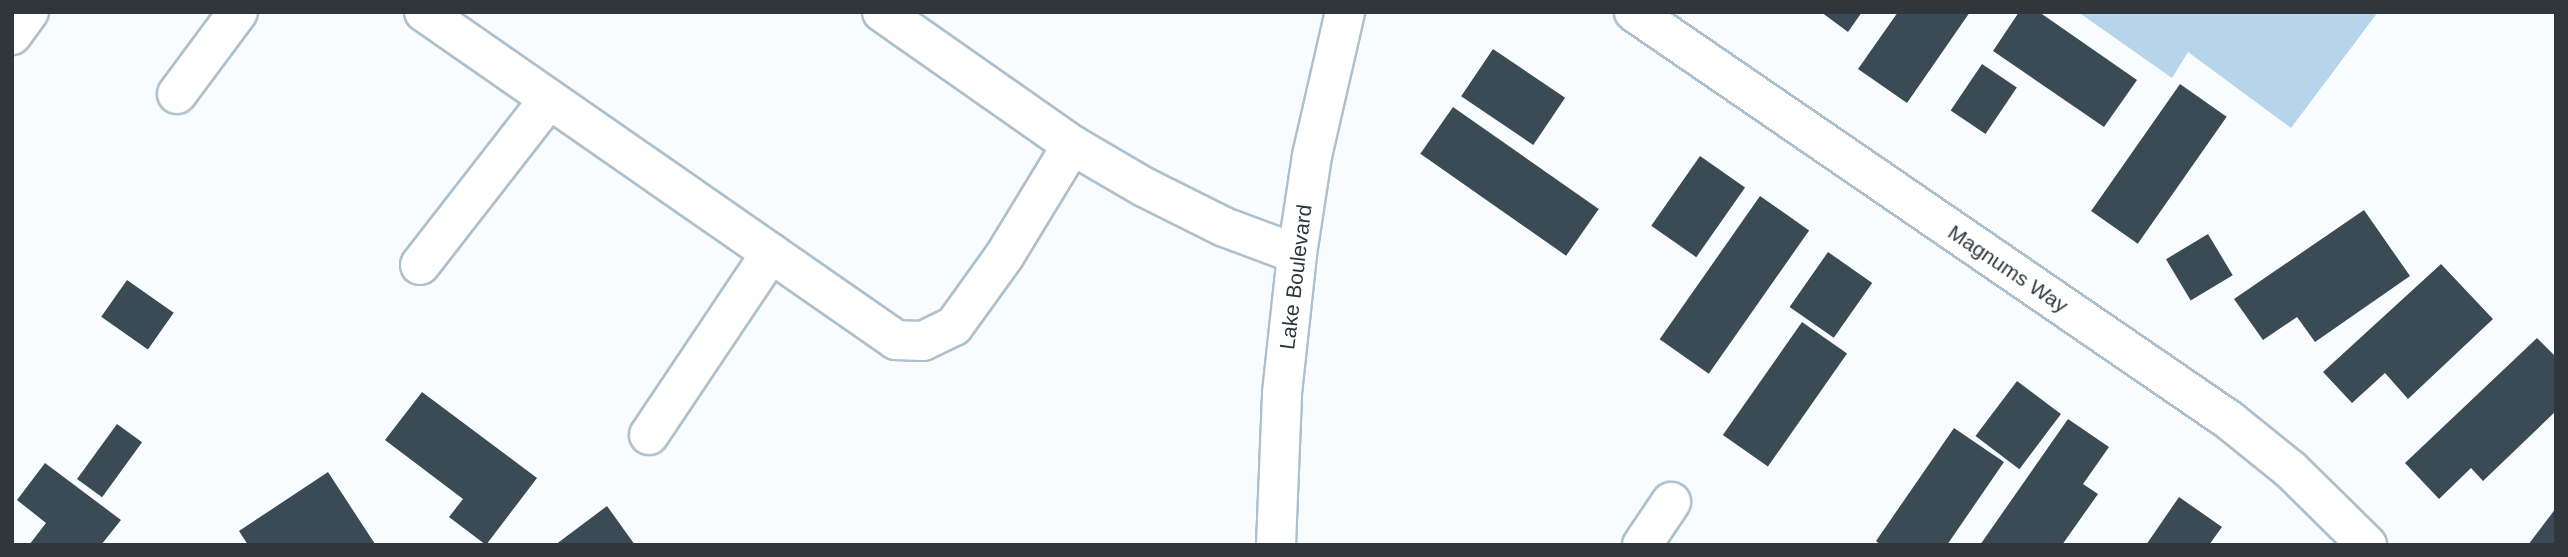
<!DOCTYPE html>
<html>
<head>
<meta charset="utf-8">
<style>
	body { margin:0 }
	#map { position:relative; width:2568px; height:557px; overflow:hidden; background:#f8fcfe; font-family:Helvetica,sans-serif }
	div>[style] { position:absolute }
	.green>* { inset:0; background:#b6d5ea }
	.building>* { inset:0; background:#3b4b55; transform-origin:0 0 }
	.roads { filter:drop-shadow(2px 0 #aec0cd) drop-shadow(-2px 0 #aec0cd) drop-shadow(0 2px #aec0cd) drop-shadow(0 -2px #aec0cd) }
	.street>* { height:38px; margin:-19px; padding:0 19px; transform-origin:19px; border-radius:19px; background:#fff }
	.secondary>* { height:38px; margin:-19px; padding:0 19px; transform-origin:19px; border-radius:19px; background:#fff }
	span { translate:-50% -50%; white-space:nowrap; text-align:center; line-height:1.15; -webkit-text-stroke:7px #fff; paint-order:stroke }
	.street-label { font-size:21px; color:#2f363c }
	.frame { position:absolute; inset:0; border:14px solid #2f363c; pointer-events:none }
</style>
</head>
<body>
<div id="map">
	<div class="green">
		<div style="clip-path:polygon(2078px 12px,2378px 12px,2291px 128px,2188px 52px,2172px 78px)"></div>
	</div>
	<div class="building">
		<div style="clip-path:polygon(1821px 12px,1862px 12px,1848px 32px)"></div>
		<div style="clip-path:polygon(1898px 12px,1970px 12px,1907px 103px,1858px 69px)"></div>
		<div style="clip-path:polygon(2019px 12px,2039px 12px,2137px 80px,2104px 127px,1993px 51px)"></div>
		<div style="left:1493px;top:49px;width:87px;height:57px;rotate:34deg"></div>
		<div style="left:1982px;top:64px;width:42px;height:56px;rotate:34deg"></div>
		<div style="left:2180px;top:84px;width:57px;height:155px;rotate:35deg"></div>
		<div style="left:1453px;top:107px;width:178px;height:57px;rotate:35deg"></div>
		<div style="left:1700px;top:156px;width:55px;height:85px;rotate:35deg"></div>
		<div style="left:1760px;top:196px;width:60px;height:175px;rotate:35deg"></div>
		<div style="clip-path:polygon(2364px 210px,2410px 276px,2315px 342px,2297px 317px,2263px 340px,2234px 299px)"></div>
		<div style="left:2208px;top:234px;width:48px;height:49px;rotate:59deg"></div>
		<div style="left:1828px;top:252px;width:54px;height:67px;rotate:35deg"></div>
		<div style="clip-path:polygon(2441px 264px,2493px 319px,2408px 399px,2385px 373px,2352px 403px,2323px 372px)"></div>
		<div style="left:127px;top:280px;width:57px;height:45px;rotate:35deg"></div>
		<div style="left:1802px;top:322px;width:55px;height:138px;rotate:35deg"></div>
		<div style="clip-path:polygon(2537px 338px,2556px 357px,2556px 411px,2483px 481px,2471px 468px,2439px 499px,2405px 463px)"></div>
		<div style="left:2017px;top:381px;width:55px;height:69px;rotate:37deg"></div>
		<div style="clip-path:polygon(422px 392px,537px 478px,486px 545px,449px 517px,463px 499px,385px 440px)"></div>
		<div style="clip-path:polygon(2068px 419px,2109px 447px,2083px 484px,2098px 494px,2062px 545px,1980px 545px)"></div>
		<div style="left:117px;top:424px;width:31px;height:68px;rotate:36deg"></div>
		<div style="clip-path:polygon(1954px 428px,2004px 462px,1947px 545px,1881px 545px,1876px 541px)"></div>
		<div style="clip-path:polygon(45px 463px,121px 520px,101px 545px,29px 545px,46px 523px,17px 500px)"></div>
		<div style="clip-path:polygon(328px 472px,375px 544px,248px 545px,239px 531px)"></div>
		<div style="clip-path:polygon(2179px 497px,2222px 527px,2209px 545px,2146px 545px)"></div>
		<div style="clip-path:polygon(607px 506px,635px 545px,555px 545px)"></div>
		<div style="clip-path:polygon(2556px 508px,2556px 545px,2528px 545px)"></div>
	</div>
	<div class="roads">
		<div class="street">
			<div style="left:424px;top:12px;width:575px;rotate:34.8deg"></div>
			<div style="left:896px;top:340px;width:27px;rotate:2deg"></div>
			<div style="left:923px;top:341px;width:34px;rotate:-26deg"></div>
			<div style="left:954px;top:326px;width:87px;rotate:-54.3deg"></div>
			<div style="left:1005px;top:255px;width:129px;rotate:-58.7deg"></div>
			<div style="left:882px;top:12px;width:232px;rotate:35deg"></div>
			<div style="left:1072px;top:145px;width:83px;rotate:30.3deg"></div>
			<div style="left:1144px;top:187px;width:89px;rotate:26.6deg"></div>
			<div style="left:1224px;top:227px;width:78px;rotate:20.3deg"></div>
			<div style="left:1634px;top:12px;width:721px;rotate:34.44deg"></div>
			<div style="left:2229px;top:420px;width:80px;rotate:38.9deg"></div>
			<div style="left:2291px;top:470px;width:107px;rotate:44.6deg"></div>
			<div style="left:12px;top:35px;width:29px;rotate:-54deg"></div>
			<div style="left:177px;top:94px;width:102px;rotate:-53.4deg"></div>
			<div style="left:420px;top:265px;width:210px;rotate:-52.1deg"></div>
			<div style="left:649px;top:435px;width:219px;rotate:-56.2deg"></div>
			<div style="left:1642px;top:545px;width:52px;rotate:-56deg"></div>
		</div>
		<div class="secondary">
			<div style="left:1276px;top:545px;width:152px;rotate:-87.7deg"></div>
			<div style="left:1282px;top:393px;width:140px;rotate:-83.8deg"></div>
			<div style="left:1297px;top:254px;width:99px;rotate:-81.3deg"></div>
			<div style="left:1312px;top:156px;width:148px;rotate:-77.1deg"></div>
		</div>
	</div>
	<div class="street-label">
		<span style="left:2008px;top:269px;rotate:34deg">Magnums Way</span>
		<span style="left:1296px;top:277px;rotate:-83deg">Lake Boulevard</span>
	</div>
	<div class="frame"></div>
</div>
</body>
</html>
